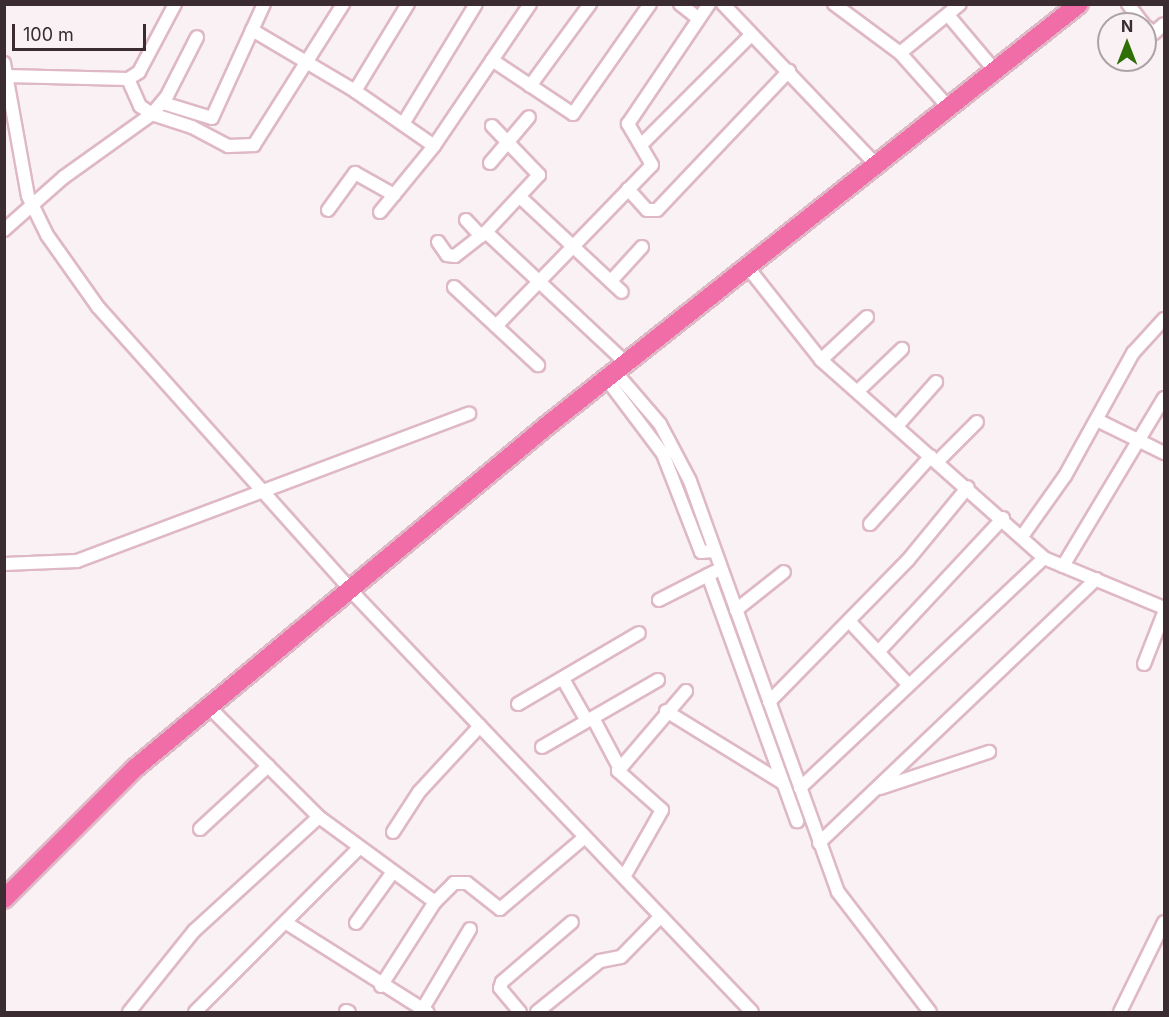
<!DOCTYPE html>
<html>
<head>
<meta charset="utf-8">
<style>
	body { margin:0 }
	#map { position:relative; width:1169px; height:1017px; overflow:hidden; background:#f9f1f4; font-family:Inter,sans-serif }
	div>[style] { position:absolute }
	.roads { filter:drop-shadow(2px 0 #dfb8c6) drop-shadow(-2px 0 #dfb8c6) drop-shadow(0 2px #dfb8c6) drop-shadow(0 -2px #dfb8c6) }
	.minor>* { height:12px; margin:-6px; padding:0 6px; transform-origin:6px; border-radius:6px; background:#fff }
	.highway>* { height:18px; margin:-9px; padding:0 9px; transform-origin:9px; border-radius:9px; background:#f16da7 }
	span { translate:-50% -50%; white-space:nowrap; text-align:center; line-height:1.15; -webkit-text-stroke:4.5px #f9f1f4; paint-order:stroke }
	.frame { position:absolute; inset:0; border:6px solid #3b2c31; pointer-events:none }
	.north { position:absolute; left:1097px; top:12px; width:60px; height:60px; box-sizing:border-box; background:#f9f1f4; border:2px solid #ada2a6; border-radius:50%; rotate:0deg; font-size:16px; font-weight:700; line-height:24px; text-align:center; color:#3b2c31 }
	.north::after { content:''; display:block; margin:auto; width:21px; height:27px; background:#2e6f08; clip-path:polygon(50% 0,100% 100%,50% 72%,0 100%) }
	.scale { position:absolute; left:12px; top:24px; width:134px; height:27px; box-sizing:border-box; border:3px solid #3b2c31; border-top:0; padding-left:8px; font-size:18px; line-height:21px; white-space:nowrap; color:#3b2c31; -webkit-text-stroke:4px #f9f1f4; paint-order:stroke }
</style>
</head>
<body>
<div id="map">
	<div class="roads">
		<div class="minor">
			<div style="left:680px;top:4px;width:23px;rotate:38deg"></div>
			<div style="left:723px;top:4px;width:225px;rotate:46.4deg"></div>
			<div style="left:834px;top:4px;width:82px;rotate:36.6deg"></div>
			<div style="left:900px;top:53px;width:75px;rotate:48.2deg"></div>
			<div style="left:1128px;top:4px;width:25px;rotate:53deg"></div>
			<div style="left:948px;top:15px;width:75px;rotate:49.9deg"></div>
			<div style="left:1145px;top:26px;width:11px;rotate:38deg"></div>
			<div style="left:1154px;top:33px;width:13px;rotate:-42deg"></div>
			<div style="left:252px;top:30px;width:120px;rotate:30.6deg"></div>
			<div style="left:355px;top:91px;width:96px;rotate:34.8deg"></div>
			<div style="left:900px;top:53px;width:77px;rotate:-39.2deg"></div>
			<div style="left:492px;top:60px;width:97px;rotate:33.7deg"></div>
			<div style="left:573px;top:114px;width:134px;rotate:-55deg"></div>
			<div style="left:4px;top:63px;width:135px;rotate:79.8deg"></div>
			<div style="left:28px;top:196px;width:43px;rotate:64deg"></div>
			<div style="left:47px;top:235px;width:88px;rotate:54.7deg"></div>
			<div style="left:98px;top:307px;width:387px;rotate:48.2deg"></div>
			<div style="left:356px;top:596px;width:574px;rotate:46.41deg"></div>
			<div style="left:6px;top:76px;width:122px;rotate:1.4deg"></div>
			<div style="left:128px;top:79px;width:13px;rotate:-32deg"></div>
			<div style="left:139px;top:72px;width:77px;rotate:-62.1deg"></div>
			<div style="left:128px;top:79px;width:30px;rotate:66deg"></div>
			<div style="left:140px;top:106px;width:14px;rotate:34deg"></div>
			<div style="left:152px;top:114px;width:23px;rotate:-50deg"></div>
			<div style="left:167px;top:96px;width:66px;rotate:-63deg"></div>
			<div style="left:530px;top:86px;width:102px;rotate:-53.8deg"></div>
			<div style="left:355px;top:91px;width:102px;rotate:-58.7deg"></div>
			<div style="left:163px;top:103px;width:51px;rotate:17deg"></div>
			<div style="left:212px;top:118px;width:125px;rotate:-65.5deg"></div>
			<div style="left:403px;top:124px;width:140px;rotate:-58.7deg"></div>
			<div style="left:641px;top:145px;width:156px;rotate:-45deg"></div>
			<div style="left:490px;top:163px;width:60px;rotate:-49.7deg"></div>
			<div style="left:628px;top:189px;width:28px;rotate:48deg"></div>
			<div style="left:647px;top:210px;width:10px"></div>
			<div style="left:657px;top:210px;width:192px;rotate:-46.5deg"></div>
			<div style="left:520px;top:197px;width:139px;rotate:43deg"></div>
			<div style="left:328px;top:210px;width:46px;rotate:-53.9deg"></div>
			<div style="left:355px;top:173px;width:45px;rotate:29.4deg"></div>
			<div style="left:380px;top:212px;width:85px;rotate:-50.7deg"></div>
			<div style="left:434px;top:146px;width:171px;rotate:-55.9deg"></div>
			<div style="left:466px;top:220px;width:22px;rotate:47deg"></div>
			<div style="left:4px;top:230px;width:80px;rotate:-41.5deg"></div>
			<div style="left:64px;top:177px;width:108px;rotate:-35.6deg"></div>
			<div style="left:152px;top:114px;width:42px;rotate:18deg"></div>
			<div style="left:192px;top:127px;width:41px;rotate:27.8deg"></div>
			<div style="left:228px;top:146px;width:26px;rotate:-2deg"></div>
			<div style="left:254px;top:145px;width:167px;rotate:-57.7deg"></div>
			<div style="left:486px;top:232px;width:195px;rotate:43.1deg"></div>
			<div style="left:438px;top:242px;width:16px;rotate:55deg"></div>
			<div style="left:447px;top:255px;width:8px;rotate:7deg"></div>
			<div style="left:455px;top:256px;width:39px;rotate:-38deg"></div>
			<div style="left:486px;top:232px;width:78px;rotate:-47.1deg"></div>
			<div style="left:539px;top:175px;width:68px;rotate:-133.8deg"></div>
			<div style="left:749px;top:269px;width:116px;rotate:51.6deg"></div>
			<div style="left:821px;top:360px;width:298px;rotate:41.6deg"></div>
			<div style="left:1044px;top:558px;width:130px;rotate:22.6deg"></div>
			<div style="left:611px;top:281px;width:46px;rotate:-47.6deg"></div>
			<div style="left:454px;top:287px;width:115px;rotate:42.9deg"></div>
			<div style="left:496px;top:326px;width:224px;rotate:-45.9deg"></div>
			<div style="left:652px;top:165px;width:48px;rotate:-120.3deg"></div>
			<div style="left:628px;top:124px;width:145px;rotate:-56deg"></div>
			<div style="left:821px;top:360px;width:63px;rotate:-43.1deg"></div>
			<div style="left:617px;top:374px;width:66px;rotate:49.3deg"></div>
			<div style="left:660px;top:424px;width:64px;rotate:62.2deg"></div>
			<div style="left:690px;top:481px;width:437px;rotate:70.2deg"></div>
			<div style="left:838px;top:892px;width:151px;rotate:52.5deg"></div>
			<div style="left:608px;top:381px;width:91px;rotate:53deg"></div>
			<div style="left:663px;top:454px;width:105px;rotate:68.8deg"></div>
			<div style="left:701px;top:552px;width:13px;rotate:-4deg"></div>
			<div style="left:858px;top:391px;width:61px;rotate:-43.7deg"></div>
			<div style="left:1097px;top:420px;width:75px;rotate:26.2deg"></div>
			<div style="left:897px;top:426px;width:59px;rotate:-48.4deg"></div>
			<div style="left:938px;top:461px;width:55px;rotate:-45deg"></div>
			<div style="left:870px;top:524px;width:91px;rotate:-48.1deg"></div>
			<div style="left:1023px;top:535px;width:72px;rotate:-54.6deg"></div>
			<div style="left:1065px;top:476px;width:141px;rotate:-61.1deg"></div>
			<div style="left:1133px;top:353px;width:46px;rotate:-47.6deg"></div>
			<div style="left:4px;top:564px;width:73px;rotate:-2.4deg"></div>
			<div style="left:77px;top:561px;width:419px;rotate:-20.6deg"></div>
			<div style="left:1063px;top:566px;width:196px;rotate:-59deg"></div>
			<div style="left:708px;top:575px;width:262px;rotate:70.1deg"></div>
			<div style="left:659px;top:600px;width:62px;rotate:-27deg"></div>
			<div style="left:736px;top:610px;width:61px;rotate:-38.4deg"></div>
			<div style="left:849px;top:621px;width:86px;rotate:46.9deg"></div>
			<div style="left:881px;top:649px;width:179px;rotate:-47deg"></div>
			<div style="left:1144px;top:664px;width:55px;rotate:-68.6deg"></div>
			<div style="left:563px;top:679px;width:48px;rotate:60.3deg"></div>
			<div style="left:769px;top:702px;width:199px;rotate:-45.6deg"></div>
			<div style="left:908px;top:560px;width:94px;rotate:-50.6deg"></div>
			<div style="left:518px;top:704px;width:140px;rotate:-30.4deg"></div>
			<div style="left:666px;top:711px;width:137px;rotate:31.6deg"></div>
			<div style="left:215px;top:713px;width:147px;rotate:45deg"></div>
			<div style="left:593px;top:718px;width:55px;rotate:62deg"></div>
			<div style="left:542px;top:747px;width:134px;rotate:-30deg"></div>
			<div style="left:800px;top:788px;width:335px;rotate:-43.3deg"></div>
			<div style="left:880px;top:788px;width:115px;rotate:-18.3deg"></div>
			<div style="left:200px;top:829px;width:93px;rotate:-42.8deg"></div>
			<div style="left:393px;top:832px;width:48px;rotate:-57deg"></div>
			<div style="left:419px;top:792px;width:90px;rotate:-47.3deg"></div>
			<div style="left:819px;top:843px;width:383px;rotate:-43.6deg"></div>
			<div style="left:624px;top:877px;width:77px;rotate:-60.4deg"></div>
			<div style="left:662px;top:810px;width:59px;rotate:-138.4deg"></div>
			<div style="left:618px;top:771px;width:105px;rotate:-49.6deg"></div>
			<div style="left:356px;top:923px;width:62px;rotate:-54.2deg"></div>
			<div style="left:288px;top:924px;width:165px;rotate:32.3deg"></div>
			<div style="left:381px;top:986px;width:100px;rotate:-57.3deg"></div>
			<div style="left:435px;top:902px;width:27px;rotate:-45deg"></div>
			<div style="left:454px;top:883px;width:13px"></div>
			<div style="left:467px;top:883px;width:42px;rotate:38.2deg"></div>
			<div style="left:500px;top:909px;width:111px;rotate:-40.3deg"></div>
			<div style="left:422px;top:1010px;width:94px;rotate:-59.3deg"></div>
			<div style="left:346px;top:1011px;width:3px;rotate:18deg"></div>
			<div style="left:129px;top:1012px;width:104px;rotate:-51.3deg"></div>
			<div style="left:194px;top:931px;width:169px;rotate:-42.4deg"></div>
			<div style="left:319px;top:817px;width:144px;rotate:36.2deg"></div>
			<div style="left:195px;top:1012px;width:232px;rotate:-45deg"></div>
			<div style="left:520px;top:1012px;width:31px;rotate:-130deg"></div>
			<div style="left:500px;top:988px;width:6px;rotate:-72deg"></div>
			<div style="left:502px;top:982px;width:92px;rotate:-40.6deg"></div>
			<div style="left:537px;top:1012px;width:81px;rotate:-39deg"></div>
			<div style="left:600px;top:961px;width:21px;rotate:-11deg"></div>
			<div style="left:621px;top:957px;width:57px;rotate:-45.7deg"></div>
			<div style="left:1120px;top:1012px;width:100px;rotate:-63.9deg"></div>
		</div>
		<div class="highway">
			<div style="left:4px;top:899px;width:184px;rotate:-45deg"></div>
			<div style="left:134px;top:769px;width:540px;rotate:-39.74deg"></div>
			<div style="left:549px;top:424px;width:676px;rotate:-38.4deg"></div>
		</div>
	</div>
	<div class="frame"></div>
	<div class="north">N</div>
	<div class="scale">100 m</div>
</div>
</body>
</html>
